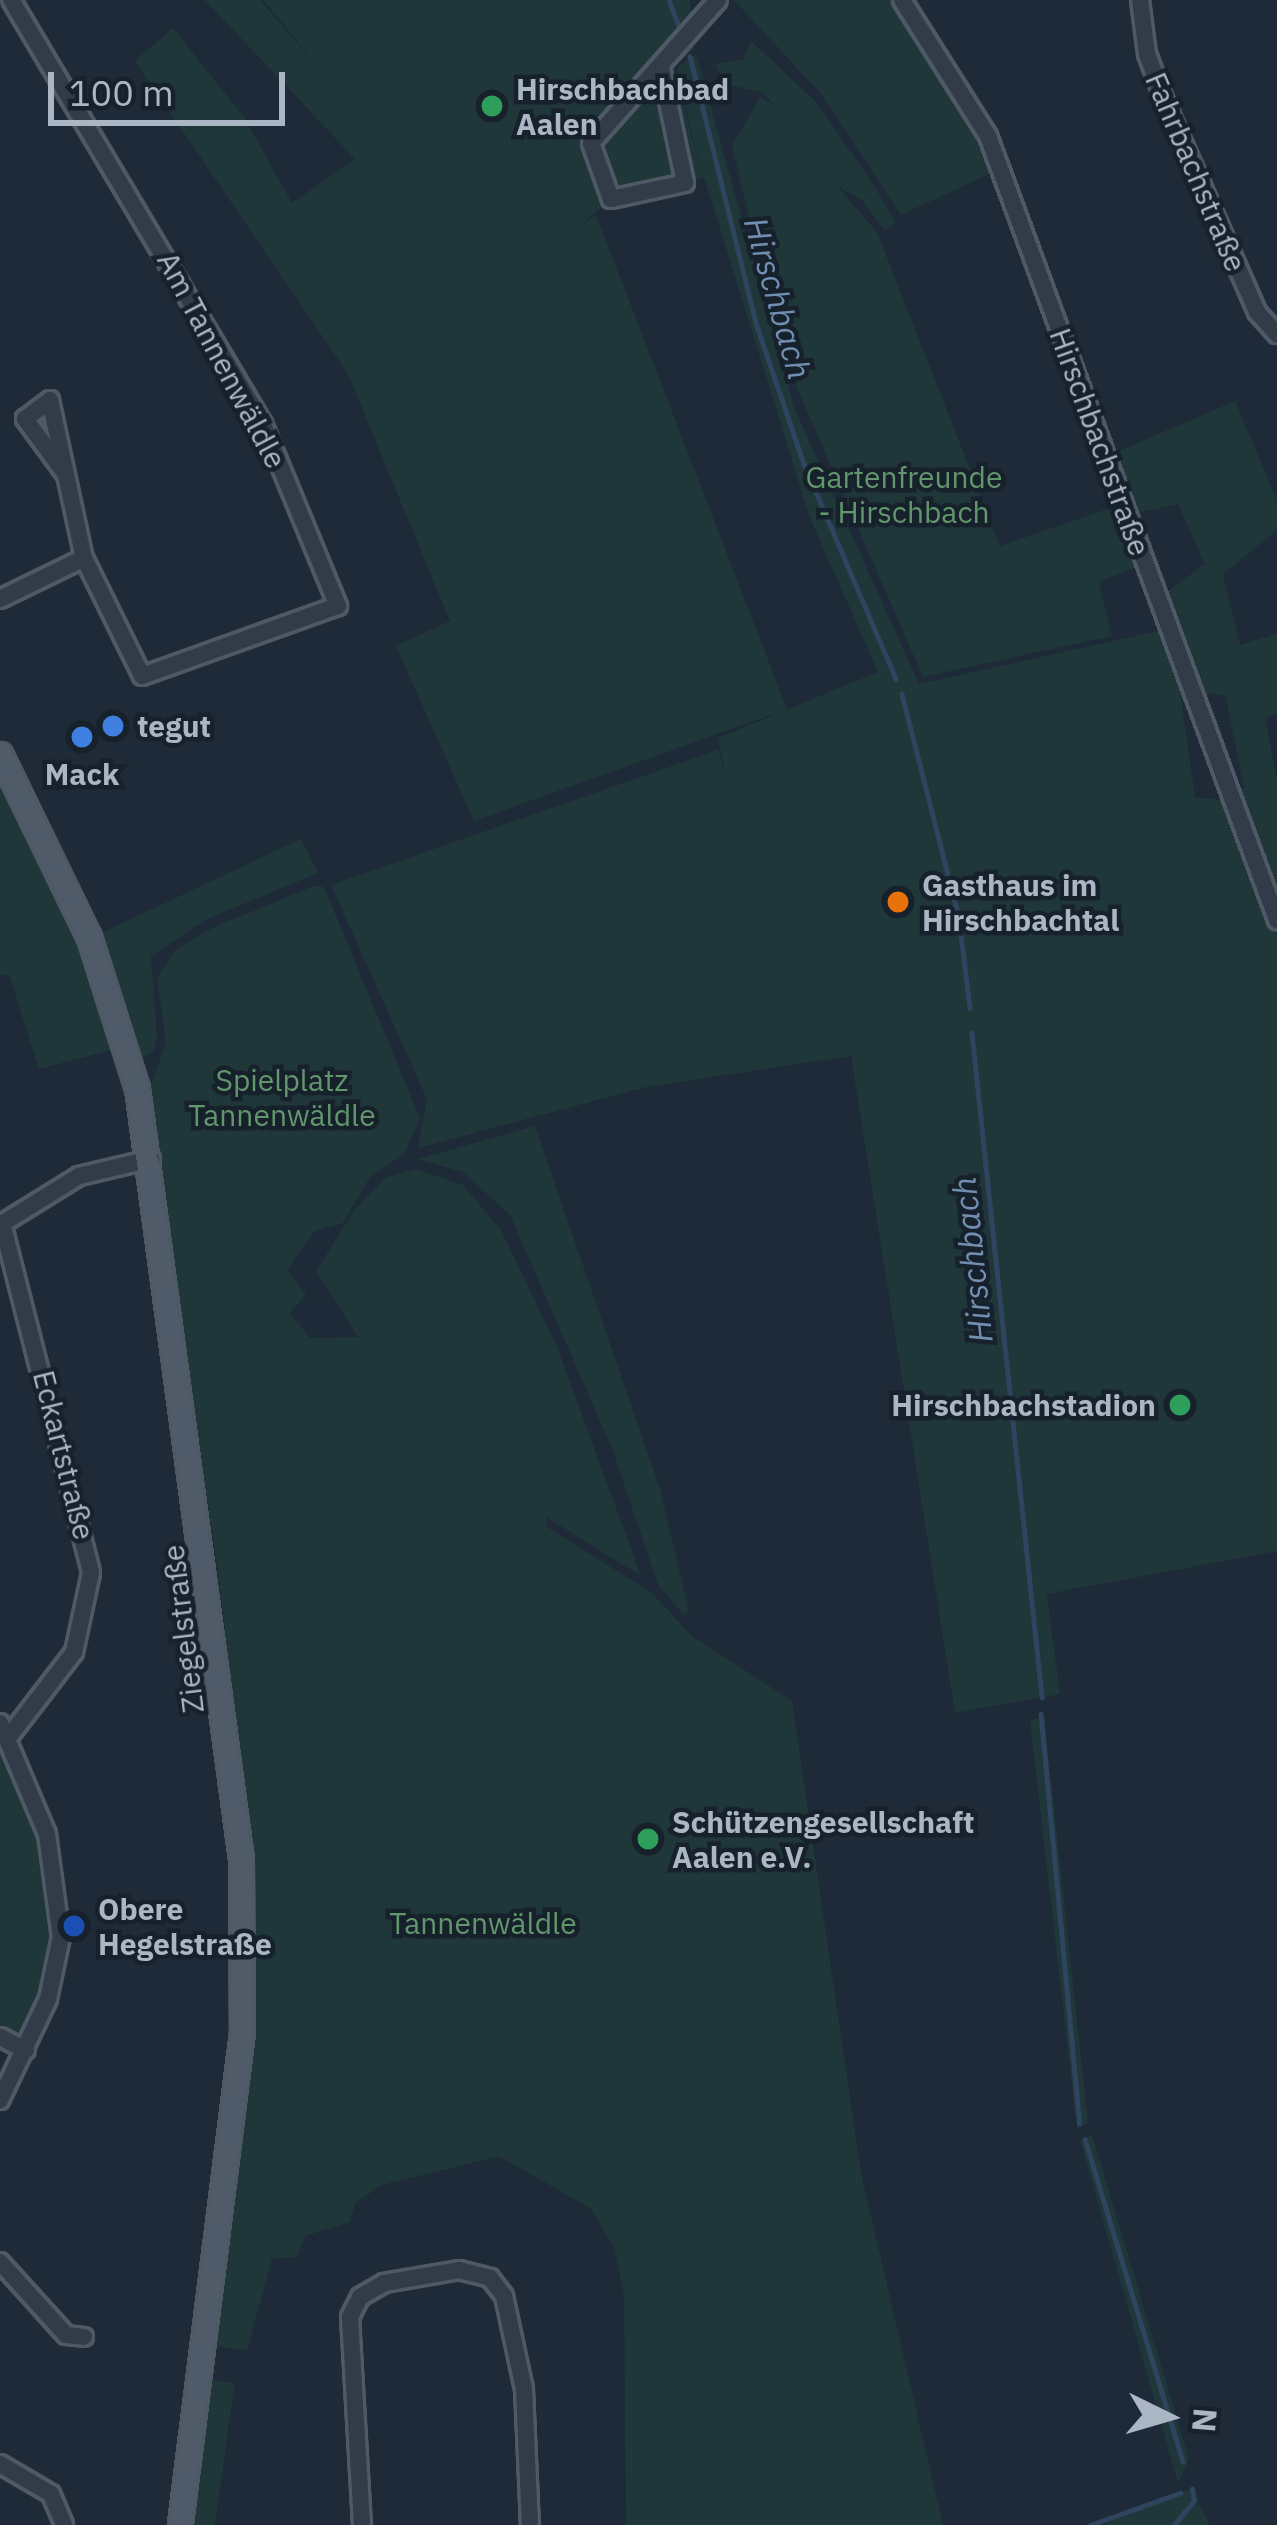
<!DOCTYPE html>
<html>
<head>
<meta charset="utf-8">
<style>
	body { margin:0 }
	#map { position:relative; width:1277px; height:2525px; overflow:hidden; background:#1e2a37; font-family:"IBM Plex Sans",sans-serif }
	div>[style] { position:absolute }
	.green>* { inset:0; background:#203739; transform-origin:0 0 }
	.stream>* { height:4.5px; margin:-2.25px; padding:0 2.25px; transform-origin:2.25px; border-radius:2.25px; background:#2f445e }
	.roads { filter:drop-shadow(3px 0 #4f5966) drop-shadow(-3px 0 #4f5966) drop-shadow(0 3px #4f5966) drop-shadow(0 -3px #4f5966) }
	.minor>* { height:16px; margin:-8px; padding:0 8px; transform-origin:8px; border-radius:8px; background:#323c48 }
	.major>* { height:21px; margin:-10.5px; padding:0 10.5px; transform-origin:10.5px; border-radius:10.5px; background:#4f5b68 }
	.dots>* { width:33px; height:33px; translate:-50% -50%; box-sizing:border-box; border:6px solid #17212c; border-radius:50% }
	span { translate:-50% -50%; white-space:nowrap; text-align:center; line-height:1.15; -webkit-text-stroke:9px #17212c; paint-order:stroke }
	.poi-label { font-size:30px; color:#abb6c5; font-weight:700 }
	.left { translate:0 -50%; text-align:left }
	.right { translate:-100% -50%; text-align:right }
	.street-label { font-size:30px; color:#abb6c5 }
	.park-label { font-size:30px; color:#62966c }
	.water-label { font-size:33px; color:#728eb0; font-style:italic }
	.north { position:absolute; left:1109px; top:2357px; width:120px; height:120px; -webkit-text-stroke:9px #17212c; paint-order:stroke; rotate:95deg; font-size:33px; font-weight:700; line-height:48px; text-align:center; color:#abb6c5 }
	.north::after { content:''; display:block; margin:auto; width:42px; height:54px; background:#abb6c5; clip-path:polygon(50% 0,100% 100%,50% 72%,0 100%) }
	.scale { position:absolute; left:48px; top:72px; width:237px; height:54px; box-sizing:border-box; border:6px solid #abb6c5; border-top:0; padding-left:15px; font-size:36px; line-height:42px; white-space:nowrap; color:#abb6c5; -webkit-text-stroke:9px #17212c; paint-order:stroke }
</style>
</head>
<body>
<div id="map">
	<div class="green">
		<div style="clip-path:polygon(evenodd,205px 0,260px 0,331px 82px,263px 0,690px 0,693px 27px,685px 32px,694px 49px,674px 66px,701px 173px,677px 68px,696px 54px,794px 407px,919px 684px,1167px 629px,1157px 599px,1205px 564px,1178px 504px,1127px 515px,1145px 564px,1099px 582px,1112px 636px,923px 677px,780px 349px,732px 146px,760px 97px,777px 107px,761px 92px,725px 84px,715px 64px,743px 59px,751px 41px,816px 102px,874px 185px,895px 222px,885px 231px,862px 200px,837px 186px,877px 232px,1000px 546px,1122px 504px,1105px 457px,1235px 401px,1277px 500px,1277px 530px,1223px 574px,1240px 645px,1277px 634px,1277px 714px,1265px 718px,1277px 779px,1277px 1551px,1047px 1594px,1060px 1694px,955px 1713px,851px 1056px,646px 1087px,418px 1148px,427px 1099px,331px 885px,718px 750px,725px 772px,718px 738px,878px 672px,810px 518px,704px 177px,601px 207px,582px 224px,596px 215px,787px 709px,474px 821px,396px 646px,450px 621px,348px 374px,135px 61px,173px 28px,244px 117px,292px 203px,355px 159px,205px 0,1191px 692px,1225px 695px,1244px 788px,1229px 801px,1195px 797px,1181px 698px,1191px 692px)"></div>
		<div style="clip-path:polygon(734px 0,891px 0,954px 92px,991px 173px,901px 215px,822px 95px)"></div>
		<div style="clip-path:polygon(0 785px,81px 955px,111px 1050px,39px 1069px,9px 974px,0 976px)"></div>
		<div style="clip-path:polygon(301px 839px,318px 873px,207px 919px,151px 956px,157px 1036px,153px 1052px,141px 1058px,101px 933px)"></div>
		<div style="clip-path:polygon(314px 886px,324px 887px,420px 1118px,404px 1154px,370px 1177px,343px 1223px,315px 1231px,287px 1270px,306px 1294px,290px 1313px,310px 1338px,358px 1337px,316px 1271px,354px 1211px,385px 1178px,415px 1169px,463px 1185px,501px 1230px,556px 1344px,641px 1576px,546px 1517px,547px 1527px,652px 1593px,692px 1636px,792px 1701px,861px 2173px,943px 2525px,626px 2525px,624px 2296px,614px 2247px,590px 2208px,499px 2156px,382px 2185px,355px 2203px,350px 2222px,305px 2236px,297px 2257px,272px 2259px,247px 2350px,213px 2346px,254px 1954px,224px 1617px,149px 1091px,166px 1042px,157px 979px,175px 950px,212px 928px)"></div>
		<div style="clip-path:polygon(535px 1126px,660px 1489px,689px 1611px,684px 1615px,658px 1585px,613px 1451px,510px 1215px,463px 1172px,418px 1159px)"></div>
		<div style="clip-path:polygon(1044px 1716px,1088px 2123px,1077px 2129px,1030px 1721px)"></div>
		<div style="clip-path:polygon(0 1723px,47px 1834px,61px 1938px,26px 2050px,0 2037px)"></div>
		<div style="clip-path:polygon(1092px 2135px,1189px 2459px,1178px 2483px,1080px 2140px)"></div>
		<div style="left:205px;top:2379px;width:30px;height:147px;rotate:8deg"></div>
		<div style="clip-path:polygon(1191px 2489px,1210px 2525px,1102px 2525px)"></div>
	</div>
	<div class="stream">
		<div style="left:669px;top:0;width:31px;rotate:69deg"></div>
		<div style="left:690px;top:56px;width:275px;rotate:76.1deg"></div>
		<div style="left:756px;top:323px;width:149px;rotate:71.2deg"></div>
		<div style="left:804px;top:464px;width:234px;rotate:66.8deg"></div>
		<div style="left:902px;top:694px;width:231px;rotate:75.7deg"></div>
		<div style="left:959px;top:918px;width:91px;rotate:83deg"></div>
		<div style="left:972px;top:1033px;width:668px;rotate:83.98deg"></div>
		<div style="left:1041px;top:1714px;width:411px;rotate:84.6deg"></div>
		<div style="left:1085px;top:2139px;width:337px;rotate:73.1deg"></div>
		<div style="left:1090px;top:2525px;width:96px;rotate:-19.6deg"></div>
		<div style="left:1174px;top:2525px;width:32px;rotate:-51deg"></div>
		<div style="left:1194px;top:2500px;width:11px;rotate:-100deg"></div>
	</div>
	<div class="roads">
		<div class="minor">
			<div style="left:902px;top:0;width:161px;rotate:57.7deg"></div>
			<div style="left:988px;top:136px;width:836px;rotate:69.76deg"></div>
			<div style="left:1140px;top:0;width:54px;rotate:82.6deg"></div>
			<div style="left:1147px;top:54px;width:51px;rotate:69.4deg"></div>
			<div style="left:1165px;top:102px;width:229px;rotate:66.3deg"></div>
			<div style="left:1257px;top:312px;width:30px;rotate:48deg"></div>
			<div style="left:661px;top:68px;width:117px;rotate:78.2deg"></div>
			<div style="left:685px;top:183px;width:76px;rotate:167.8deg"></div>
			<div style="left:611px;top:199px;width:59px;rotate:-109.7deg"></div>
			<div style="left:591px;top:143px;width:191px;rotate:-48.4deg"></div>
			<div style="left:64px;top:472px;width:66px;rotate:-126.3deg"></div>
			<div style="left:25px;top:419px;width:31px;rotate:-37deg"></div>
			<div style="left:50px;top:400px;width:162px;rotate:77.9deg"></div>
			<div style="left:0;top:599px;width:93px;rotate:-26deg"></div>
			<div style="left:84px;top:558px;width:131px;rotate:63.8deg"></div>
			<div style="left:142px;top:676px;width:208px;rotate:-19.7deg"></div>
			<div style="left:338px;top:606px;width:197px;rotate:-112.4deg"></div>
			<div style="left:263px;top:424px;width:493px;rotate:-120.7deg"></div>
			<div style="left:2px;top:1223px;width:361px;rotate:75.7deg"></div>
			<div style="left:91px;top:1573px;width:81px;rotate:102.1deg"></div>
			<div style="left:74px;top:1652px;width:108px;rotate:127.5deg"></div>
			<div style="left:0;top:1225px;width:93px;rotate:-31.8deg"></div>
			<div style="left:79px;top:1176px;width:74px;rotate:-13.3deg"></div>
			<div style="left:0;top:1723px;width:121px;rotate:67.1deg"></div>
			<div style="left:47px;top:1834px;width:104px;rotate:82.3deg"></div>
			<div style="left:61px;top:1937px;width:63px;rotate:101.8deg"></div>
			<div style="left:48px;top:1999px;width:112px;rotate:115.4deg"></div>
			<div style="left:0;top:2037px;width:29px;rotate:27deg"></div>
			<div style="left:0;top:2262px;width:98px;rotate:47.9deg"></div>
			<div style="left:66px;top:2335px;width:18px;rotate:6deg"></div>
			<div style="left:0;top:2464px;width:59px;rotate:30.5deg"></div>
			<div style="left:51px;top:2494px;width:34px;rotate:67deg"></div>
			<div style="left:362px;top:2525px;width:208px;rotate:-93.3deg"></div>
			<div style="left:350px;top:2317px;width:22px;rotate:-63deg"></div>
			<div style="left:360px;top:2297px;width:28px;rotate:-30deg"></div>
			<div style="left:384px;top:2283px;width:76px;rotate:-9.8deg"></div>
			<div style="left:459px;top:2270px;width:32px;rotate:14deg"></div>
			<div style="left:490px;top:2278px;width:23px;rotate:52deg"></div>
			<div style="left:504px;top:2296px;width:95px;rotate:77.9deg"></div>
			<div style="left:524px;top:2389px;width:136px;rotate:87.5deg"></div>
		</div>
		<div class="major">
			<div style="left:0;top:754px;width:203px;rotate:64.1deg"></div>
			<div style="left:89px;top:937px;width:158px;rotate:72.4deg"></div>
			<div style="left:137px;top:1088px;width:778px;rotate:82.32deg"></div>
			<div style="left:241px;top:1859px;width:173px;rotate:89.7deg"></div>
			<div style="left:242px;top:2032px;width:497px;rotate:97.2deg"></div>
		</div>
	</div>
	<div class="dots">
		<div style="left:492px;top:106px;background:#2e9e5b"></div>
		<div style="left:113px;top:726px;background:#3f7fe0"></div>
		<div style="left:82px;top:737px;background:#3f7fe0"></div>
		<div style="left:898px;top:902px;background:#e8710a"></div>
		<div style="left:1180px;top:1405px;background:#2e9e5b"></div>
		<div style="left:648px;top:1839px;background:#2e9e5b"></div>
		<div style="left:74px;top:1926px;background:#1a4fb4"></div>
	</div>
	<div class="poi-label">
		<span class="left" style="left:516px;top:106px">Hirschbachbad<br>Aalen</span>
		<span class="left" style="left:137px;top:726px">tegut</span>
		<span style="left:82px;top:774px">Mack</span>
		<span class="left" style="left:922px;top:902px">Gasthaus im<br>Hirschbachtal</span>
		<span class="right" style="left:1156px;top:1405px">Hirschbachstadion</span>
		<span class="left" style="left:672px;top:1839px">Schützengesellschaft<br>Aalen e.V.</span>
		<span class="left" style="left:98px;top:1926px">Obere<br>Hegelstraße</span>
	</div>
	<div class="street-label">
		<span style="left:1196px;top:172px;rotate:67deg">Fahrbachstraße</span>
		<span style="left:222px;top:360px;rotate:62deg">Am Tannenwäldle</span>
		<span style="left:1100px;top:442px;rotate:70deg">Hirschbachstraße</span>
		<span style="left:64px;top:1455px;rotate:76deg">Eckartstraße</span>
		<span style="left:183px;top:1629px;rotate:-97deg">Ziegelstraße</span>
	</div>
	<div class="park-label">
		<span style="left:904px;top:494px">Gartenfreunde<br>- Hirschbach</span>
		<span style="left:282px;top:1097px">Spielplatz<br>Tannenwäldle</span>
		<span style="left:483px;top:1923px">Tannenwäldle</span>
	</div>
	<div class="water-label">
		<span style="left:778px;top:298px;rotate:74deg">Hirschbach</span>
		<span style="left:972px;top:1260px;rotate:-96deg">Hirschbach</span>
	</div>
	<div class="north">N</div>
	<div class="scale">100 m</div>
</div>
</body>
</html>
